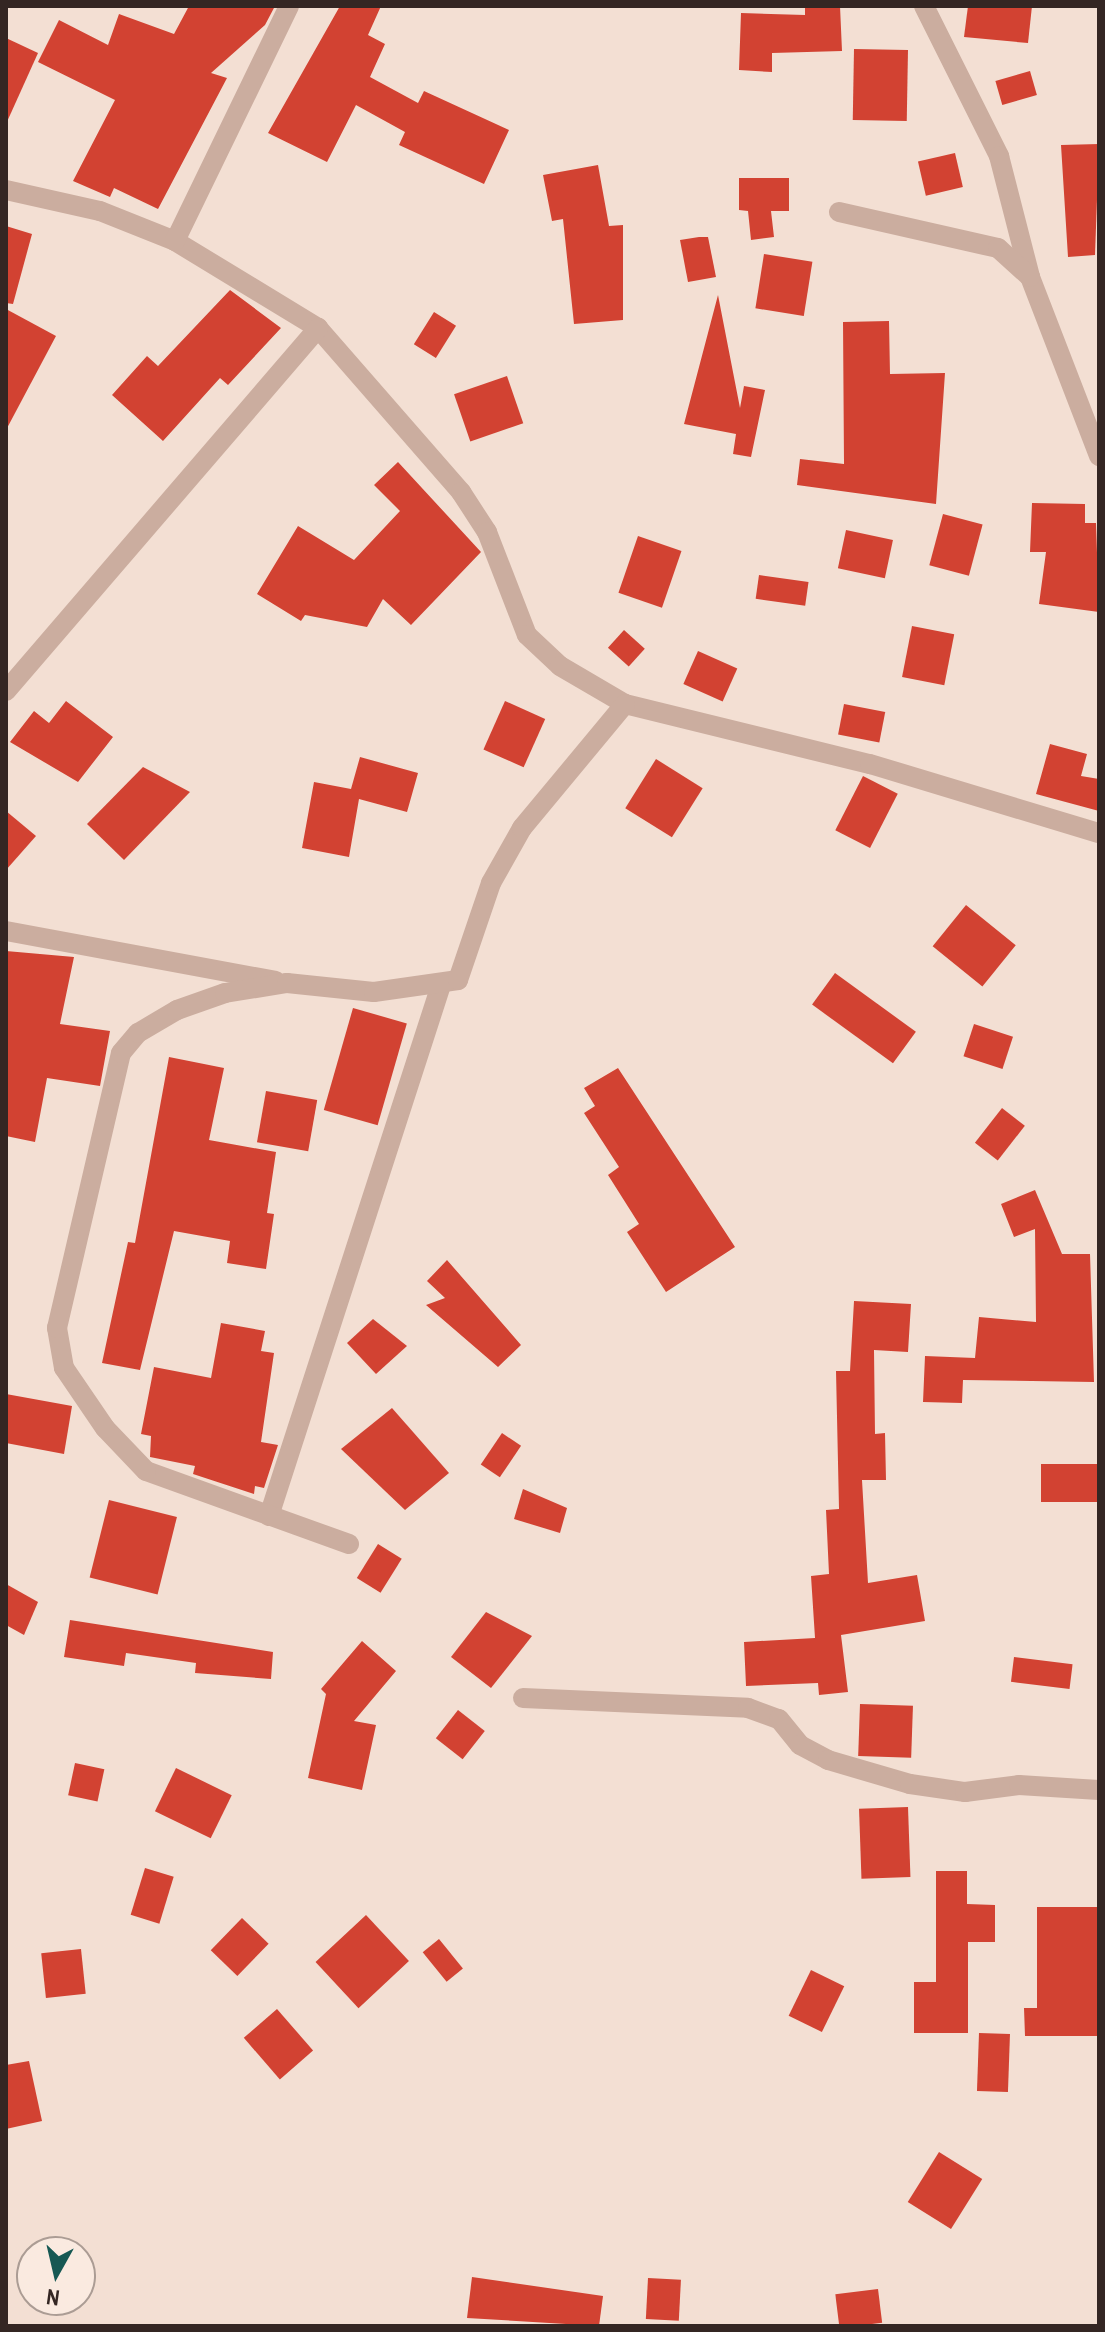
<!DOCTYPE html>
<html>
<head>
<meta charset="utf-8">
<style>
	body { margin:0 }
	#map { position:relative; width:1105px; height:2332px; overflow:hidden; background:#f3dfd3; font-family:"Archivo Narrow",sans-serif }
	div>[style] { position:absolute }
	.building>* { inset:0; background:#d24232; transform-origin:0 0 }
	.minor>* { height:20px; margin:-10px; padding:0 10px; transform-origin:10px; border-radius:10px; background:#cbad9f }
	span { translate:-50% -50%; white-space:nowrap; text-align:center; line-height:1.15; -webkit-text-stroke:7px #faeae0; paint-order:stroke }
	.frame { position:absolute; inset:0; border:8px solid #342623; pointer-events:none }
	.north { position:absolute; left:16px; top:2236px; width:80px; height:80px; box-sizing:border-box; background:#faeae0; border:2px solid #ab9c94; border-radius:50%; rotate:188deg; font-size:22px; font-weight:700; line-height:32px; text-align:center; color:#342623 }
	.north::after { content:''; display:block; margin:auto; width:28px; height:36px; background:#165853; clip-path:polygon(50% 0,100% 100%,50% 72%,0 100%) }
</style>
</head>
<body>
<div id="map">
	<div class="building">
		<div style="clip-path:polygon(189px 6px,275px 6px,265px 25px,211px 73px,227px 78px,158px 209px,114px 188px,110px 197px,73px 181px,115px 100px,38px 62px,59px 20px,108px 45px,119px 14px,174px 34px)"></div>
		<div style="clip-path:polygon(340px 6px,381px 6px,368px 35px,385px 44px,370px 77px,418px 103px,424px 91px,509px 130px,484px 184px,399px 145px,405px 132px,356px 105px,327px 162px,268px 133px)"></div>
		<div style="clip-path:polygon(840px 6px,842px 51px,772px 53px,772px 72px,739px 70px,741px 13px,805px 15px,805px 8px)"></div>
		<div style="clip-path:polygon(968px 6px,1032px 6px,1028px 43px,964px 37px)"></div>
		<div style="clip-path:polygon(6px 38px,38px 53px,6px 124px)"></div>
		<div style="left:854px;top:49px;width:54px;height:71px;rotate:1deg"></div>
		<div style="left:1030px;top:71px;width:25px;height:36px;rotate:74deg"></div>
		<div style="clip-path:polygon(1099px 144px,1095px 255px,1068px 257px,1061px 145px)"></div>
		<div style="left:955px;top:153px;width:35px;height:38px;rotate:77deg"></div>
		<div style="clip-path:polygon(598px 165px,609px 226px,623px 225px,623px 320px,574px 324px,563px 219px,552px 221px,543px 175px)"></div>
		<div style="clip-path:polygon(739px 178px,789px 178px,789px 211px,771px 211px,774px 237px,751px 240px,748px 211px,739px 210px)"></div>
		<div style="clip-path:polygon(6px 226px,32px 234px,13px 304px,6px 303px)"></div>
		<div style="clip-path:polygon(699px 237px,708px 237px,716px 277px,688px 282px,680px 240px)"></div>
		<div style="left:764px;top:254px;width:49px;height:55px;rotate:9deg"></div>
		<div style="clip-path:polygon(230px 290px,281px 328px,228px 385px,220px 378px,163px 441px,112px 395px,147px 356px,158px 366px)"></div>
		<div style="clip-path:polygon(718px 295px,740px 408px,744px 386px,765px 390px,751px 457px,733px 454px,736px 434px,684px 424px)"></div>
		<div style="clip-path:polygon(6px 309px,56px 336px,6px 430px)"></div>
		<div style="left:434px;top:312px;width:26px;height:38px;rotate:32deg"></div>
		<div style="clip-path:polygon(889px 321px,890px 374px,945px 373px,936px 504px,797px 485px,800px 459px,844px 464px,843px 322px)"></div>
		<div style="left:507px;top:376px;width:50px;height:56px;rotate:71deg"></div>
		<div style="clip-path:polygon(398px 462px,481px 552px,411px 625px,383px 599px,367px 627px,305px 615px,301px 621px,257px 594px,298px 526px,354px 560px,400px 511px,374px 485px)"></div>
		<div style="clip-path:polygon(1032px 503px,1085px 504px,1085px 523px,1096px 523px,1099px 612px,1039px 604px,1046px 552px,1030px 552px)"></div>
		<div style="left:943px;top:514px;width:41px;height:53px;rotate:15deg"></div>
		<div style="left:846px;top:530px;width:48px;height:39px;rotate:12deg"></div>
		<div style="left:638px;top:536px;width:46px;height:60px;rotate:19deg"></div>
		<div style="left:759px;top:575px;width:50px;height:24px;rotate:8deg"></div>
		<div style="left:912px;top:626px;width:43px;height:52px;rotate:11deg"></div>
		<div style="left:624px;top:630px;width:28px;height:24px;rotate:42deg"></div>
		<div style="left:698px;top:651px;width:43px;height:36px;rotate:24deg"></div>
		<div style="clip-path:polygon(66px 701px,113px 737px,78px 782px,10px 742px,34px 711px,49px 723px)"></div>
		<div style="left:505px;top:701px;width:44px;height:53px;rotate:24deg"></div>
		<div style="left:844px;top:704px;width:42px;height:31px;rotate:11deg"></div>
		<div style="clip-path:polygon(1050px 744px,1087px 754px,1081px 776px,1099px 779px,1099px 811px,1036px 794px)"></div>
		<div style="clip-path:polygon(360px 757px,418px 773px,407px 812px,359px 799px,349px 857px,302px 848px,314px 782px,351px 789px)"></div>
		<div style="left:656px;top:759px;width:55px;height:58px;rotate:32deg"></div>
		<div style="clip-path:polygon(143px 767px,190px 792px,124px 860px,87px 824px)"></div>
		<div style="left:863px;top:776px;width:39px;height:61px;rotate:27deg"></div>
		<div style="clip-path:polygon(6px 811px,36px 836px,6px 870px)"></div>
		<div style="left:966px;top:905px;width:64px;height:53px;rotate:39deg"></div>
		<div style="clip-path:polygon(6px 951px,74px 957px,60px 1024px,110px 1031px,100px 1086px,47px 1078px,35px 1142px,6px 1136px)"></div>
		<div style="left:835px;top:973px;width:100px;height:39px;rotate:36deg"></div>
		<div style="left:353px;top:1008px;width:56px;height:106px;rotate:16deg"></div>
		<div style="left:974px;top:1024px;width:41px;height:34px;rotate:18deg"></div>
		<div style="clip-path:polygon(169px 1057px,224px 1068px,209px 1140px,276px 1152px,267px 1213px,274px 1214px,266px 1269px,227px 1263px,230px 1241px,174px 1231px,140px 1370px,102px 1363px,128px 1242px,135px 1243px)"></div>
		<div style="clip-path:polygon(618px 1068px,735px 1247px,666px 1292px,627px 1232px,639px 1224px,608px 1175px,619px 1167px,584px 1113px,595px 1106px,584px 1088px)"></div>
		<div style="left:266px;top:1091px;width:52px;height:52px;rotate:10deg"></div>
		<div style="left:1002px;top:1108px;width:29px;height:44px;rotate:38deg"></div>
		<div style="clip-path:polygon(1035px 1190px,1062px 1254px,1090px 1254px,1094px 1382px,963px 1380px,962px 1403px,923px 1402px,925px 1356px,975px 1358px,979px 1317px,1036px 1322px,1035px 1229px,1014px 1237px,1001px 1204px)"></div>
		<div style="clip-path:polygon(447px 1260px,521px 1345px,498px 1367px,426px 1305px,445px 1298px,427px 1281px)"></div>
		<div style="clip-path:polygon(854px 1301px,911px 1304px,908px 1352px,874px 1350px,875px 1434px,885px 1433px,886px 1480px,862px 1480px,868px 1583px,917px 1575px,925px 1621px,841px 1635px,848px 1692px,819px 1695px,818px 1683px,746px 1686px,744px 1642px,815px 1638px,811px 1576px,829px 1574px,826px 1510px,839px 1509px,836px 1371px,850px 1371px)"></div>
		<div style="clip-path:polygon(373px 1319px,407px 1346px,376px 1374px,347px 1343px)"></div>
		<div style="clip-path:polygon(221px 1323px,265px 1331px,261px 1351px,274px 1353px,261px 1442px,278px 1445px,264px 1488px,255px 1486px,254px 1494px,193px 1474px,195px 1466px,150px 1457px,151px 1436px,141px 1434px,154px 1367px,211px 1378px)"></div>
		<div style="clip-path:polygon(6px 1394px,72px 1406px,64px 1454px,6px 1443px)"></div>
		<div style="clip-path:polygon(392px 1408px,449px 1473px,405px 1510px,341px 1449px)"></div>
		<div style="left:502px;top:1433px;width:23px;height:38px;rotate:34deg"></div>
		<div style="left:1099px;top:1464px;width:38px;height:58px;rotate:90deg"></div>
		<div style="clip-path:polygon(523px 1489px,567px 1508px,560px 1533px,514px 1519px)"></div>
		<div style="left:109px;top:1500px;width:70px;height:80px;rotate:14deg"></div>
		<div style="left:378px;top:1544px;width:28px;height:40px;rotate:32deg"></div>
		<div style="clip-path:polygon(6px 1584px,38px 1602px,24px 1635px,6px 1625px)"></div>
		<div style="clip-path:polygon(486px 1612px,532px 1636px,491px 1688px,451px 1657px)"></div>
		<div style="clip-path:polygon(70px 1620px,273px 1652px,271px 1679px,195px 1673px,196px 1663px,126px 1653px,124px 1666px,64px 1657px)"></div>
		<div style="clip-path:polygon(362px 1641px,396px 1671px,354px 1721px,376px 1725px,362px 1790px,308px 1778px,326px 1694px,321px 1689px)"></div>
		<div style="left:1014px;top:1657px;width:59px;height:25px;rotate:7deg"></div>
		<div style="left:860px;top:1704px;width:53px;height:52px;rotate:2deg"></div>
		<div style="left:458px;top:1710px;width:34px;height:36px;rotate:38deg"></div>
		<div style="left:75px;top:1763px;width:30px;height:33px;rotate:12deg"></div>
		<div style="left:176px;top:1768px;width:62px;height:48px;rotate:26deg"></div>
		<div style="left:908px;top:1807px;width:70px;height:49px;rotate:88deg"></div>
		<div style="left:145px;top:1868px;width:30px;height:49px;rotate:17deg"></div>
		<div style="clip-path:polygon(936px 1871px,967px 1871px,967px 1904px,995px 1905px,995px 1942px,968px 1942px,968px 2033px,914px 2033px,914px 1982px,936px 1982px)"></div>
		<div style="clip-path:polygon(1037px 1907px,1097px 1907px,1099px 2036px,1025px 2036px,1024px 2008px,1037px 2008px)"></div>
		<div style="left:366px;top:1915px;width:63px;height:69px;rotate:47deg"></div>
		<div style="left:242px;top:1918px;width:37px;height:45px;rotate:44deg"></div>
		<div style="left:439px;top:1939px;width:38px;height:21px;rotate:51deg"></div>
		<div style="left:81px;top:1949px;width:45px;height:40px;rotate:84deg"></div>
		<div style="left:811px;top:1970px;width:37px;height:51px;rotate:26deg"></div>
		<div style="left:277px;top:2009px;width:55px;height:44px;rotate:49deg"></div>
		<div style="left:979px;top:2033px;width:31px;height:58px;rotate:2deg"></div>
		<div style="clip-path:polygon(29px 2061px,42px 2121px,6px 2129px,6px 2065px)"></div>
		<div style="left:939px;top:2152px;width:51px;height:59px;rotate:32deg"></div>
		<div style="clip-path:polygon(472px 2277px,603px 2296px,599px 2326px,467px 2318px)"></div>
		<div style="left:648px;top:2278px;width:33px;height:41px;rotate:3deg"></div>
		<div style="left:878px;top:2289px;width:34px;height:43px;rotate:83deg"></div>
	</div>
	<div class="minor">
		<div style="left:924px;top:6px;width:168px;rotate:63.4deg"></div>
		<div style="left:999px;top:156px;width:125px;rotate:75.6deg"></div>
		<div style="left:1030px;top:277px;width:192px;rotate:68.9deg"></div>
		<div style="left:6px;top:190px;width:96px;rotate:12.6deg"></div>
		<div style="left:100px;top:211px;width:81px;rotate:21.8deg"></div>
		<div style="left:175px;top:241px;width:167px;rotate:31.3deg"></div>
		<div style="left:318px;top:328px;width:218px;rotate:48.9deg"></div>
		<div style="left:461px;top:492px;width:48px;rotate:57deg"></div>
		<div style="left:487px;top:532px;width:110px;rotate:68.8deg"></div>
		<div style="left:527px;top:635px;width:45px;rotate:43.2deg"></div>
		<div style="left:560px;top:666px;width:75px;rotate:30.3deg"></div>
		<div style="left:625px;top:704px;width:252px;rotate:13.8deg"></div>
		<div style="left:870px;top:764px;width:239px;rotate:16.8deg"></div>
		<div style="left:839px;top:212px;width:163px;rotate:12.8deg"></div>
		<div style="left:998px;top:248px;width:43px;rotate:42.2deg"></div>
		<div style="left:175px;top:241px;width:261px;rotate:-64.1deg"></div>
		<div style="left:6px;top:691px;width:479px;rotate:-49.3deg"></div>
		<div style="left:6px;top:931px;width:274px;rotate:10.5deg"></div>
		<div style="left:269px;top:1516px;width:555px;rotate:-72.05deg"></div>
		<div style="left:349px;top:1544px;width:216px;rotate:-160.2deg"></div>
		<div style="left:146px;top:1471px;width:59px;rotate:-133.6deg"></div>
		<div style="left:105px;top:1428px;width:73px;rotate:-124.3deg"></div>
		<div style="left:64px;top:1368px;width:41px;rotate:-99.9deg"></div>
		<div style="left:57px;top:1328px;width:282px;rotate:-76.9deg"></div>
		<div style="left:121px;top:1053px;width:26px;rotate:-50deg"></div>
		<div style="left:138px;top:1033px;width:45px;rotate:-30.5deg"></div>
		<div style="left:177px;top:1010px;width:51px;rotate:-19.5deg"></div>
		<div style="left:225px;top:993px;width:63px;rotate:-9.2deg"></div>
		<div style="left:287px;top:983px;width:87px;rotate:5.9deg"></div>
		<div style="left:374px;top:992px;width:85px;rotate:-8.1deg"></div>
		<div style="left:458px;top:980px;width:102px;rotate:-71.2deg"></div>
		<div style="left:491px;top:883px;width:63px;rotate:-60.6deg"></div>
		<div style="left:522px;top:828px;width:161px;rotate:-50.3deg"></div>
		<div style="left:523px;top:1698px;width:225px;rotate:2.5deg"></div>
		<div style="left:748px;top:1708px;width:33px;rotate:20deg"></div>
		<div style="left:779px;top:1719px;width:33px;rotate:51deg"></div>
		<div style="left:800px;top:1745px;width:32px;rotate:28deg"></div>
		<div style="left:828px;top:1760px;width:85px;rotate:16.3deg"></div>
		<div style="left:910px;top:1784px;width:56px;rotate:8.3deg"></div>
		<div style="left:965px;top:1792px;width:54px;rotate:-7.4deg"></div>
		<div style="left:1019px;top:1785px;width:80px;rotate:3.6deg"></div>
	</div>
	<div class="frame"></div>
	<div class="north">N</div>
</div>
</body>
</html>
